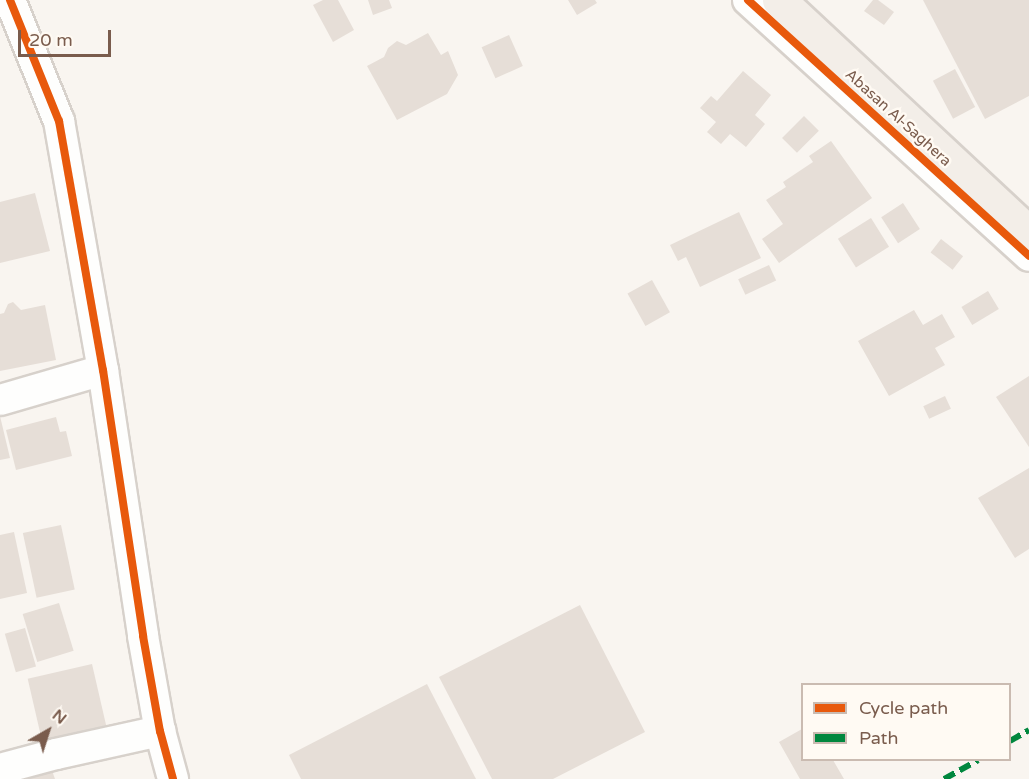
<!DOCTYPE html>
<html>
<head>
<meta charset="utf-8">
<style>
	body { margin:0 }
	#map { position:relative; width:1029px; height:779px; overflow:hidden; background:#f9f5f0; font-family:"Varela Round",sans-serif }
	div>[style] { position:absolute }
	.building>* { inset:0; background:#e6ded7; transform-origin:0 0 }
	.roads { filter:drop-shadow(2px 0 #d7d1cb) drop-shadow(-2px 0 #d7d1cb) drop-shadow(0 2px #d7d1cb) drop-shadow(0 -2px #d7d1cb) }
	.minor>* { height:30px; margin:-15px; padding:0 15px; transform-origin:15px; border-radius:15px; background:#fefefd }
	.major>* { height:33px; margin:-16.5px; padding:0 16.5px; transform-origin:16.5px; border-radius:16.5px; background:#f3eee8 }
	.quiet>* { height:6px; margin-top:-3px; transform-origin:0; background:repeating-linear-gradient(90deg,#00873e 0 12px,transparent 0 18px) }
	.cycleway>* { height:8px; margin:-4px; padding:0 4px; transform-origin:4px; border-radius:4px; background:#e8590c }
	span { translate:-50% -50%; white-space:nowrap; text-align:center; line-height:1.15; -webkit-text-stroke:5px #fffaf3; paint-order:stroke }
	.street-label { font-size:15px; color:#7a5c4d }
	.legend { position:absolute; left:801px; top:683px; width:210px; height:78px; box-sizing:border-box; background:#fffaf3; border:2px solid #cabbb1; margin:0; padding:8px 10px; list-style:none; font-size:18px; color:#7a5c4d }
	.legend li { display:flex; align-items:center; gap:12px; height:30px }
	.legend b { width:30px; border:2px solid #cabbb1 }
	.north { position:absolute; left:18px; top:701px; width:60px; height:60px; -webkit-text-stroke:4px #fffaf3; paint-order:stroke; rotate:39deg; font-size:16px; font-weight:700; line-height:24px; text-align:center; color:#7a5c4d }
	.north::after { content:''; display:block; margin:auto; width:21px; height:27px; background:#7a5c4d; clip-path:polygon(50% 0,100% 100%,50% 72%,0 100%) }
	.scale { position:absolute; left:18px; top:30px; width:93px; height:27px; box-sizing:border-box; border:3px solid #7a5c4d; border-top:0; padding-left:8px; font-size:18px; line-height:21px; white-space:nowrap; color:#7a5c4d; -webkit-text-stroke:4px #fffaf3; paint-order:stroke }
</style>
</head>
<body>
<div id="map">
	<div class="building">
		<div style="clip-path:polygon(323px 0,338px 0,354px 30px,333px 42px,313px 5px)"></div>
		<div style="clip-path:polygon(368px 0,389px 0,392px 8px,373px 15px)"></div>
		<div style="clip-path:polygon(568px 0,595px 0,597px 3px,577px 15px)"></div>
		<div style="clip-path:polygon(873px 0,878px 0,894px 12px,884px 25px,864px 11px)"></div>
		<div style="clip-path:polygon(923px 0,1029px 0,1029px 96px,985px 119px)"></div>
		<div style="clip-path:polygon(428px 33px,441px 55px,448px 51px,458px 75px,447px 94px,397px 120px,367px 66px,384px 57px,388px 48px,397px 41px,406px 45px)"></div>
		<div style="left:509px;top:35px;width:34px;height:30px;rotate:66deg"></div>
		<div style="left:955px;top:69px;width:43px;height:25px;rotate:62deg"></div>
		<div style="clip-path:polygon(743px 71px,771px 95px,755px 115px,765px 124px,746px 147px,730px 134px,721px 144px,707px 132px,716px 122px,700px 108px,711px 96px,717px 101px)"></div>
		<div style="left:804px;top:116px;width:21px;height:31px;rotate:45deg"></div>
		<div style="clip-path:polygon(831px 141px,872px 198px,779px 263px,762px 239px,783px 224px,766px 200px,786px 187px,783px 182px,813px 162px,809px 156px)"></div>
		<div style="clip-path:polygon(35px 193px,50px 251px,0 263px,0 202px)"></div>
		<div style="left:903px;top:203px;width:31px;height:26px;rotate:57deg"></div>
		<div style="clip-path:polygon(739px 212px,761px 258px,700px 287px,686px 257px,678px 261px,670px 245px)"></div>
		<div style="left:871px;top:218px;width:34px;height:39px;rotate:58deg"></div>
		<div style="left:941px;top:239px;width:28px;height:17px;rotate:38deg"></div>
		<div style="left:769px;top:265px;width:17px;height:34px;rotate:65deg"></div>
		<div style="left:652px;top:280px;width:37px;height:28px;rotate:61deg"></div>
		<div style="left:988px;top:291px;width:21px;height:31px;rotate:59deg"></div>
		<div style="clip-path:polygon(13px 302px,21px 310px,45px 305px,56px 360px,0 371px,0 314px,4px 313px,8px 304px)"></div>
		<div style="clip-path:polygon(914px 310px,923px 325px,942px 314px,955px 337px,935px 348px,945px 365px,889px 396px,858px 341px)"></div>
		<div style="clip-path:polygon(1029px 376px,1029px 447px,996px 397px)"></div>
		<div style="left:945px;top:396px;width:14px;height:24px;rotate:65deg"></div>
		<div style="clip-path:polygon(0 416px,10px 458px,0 460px)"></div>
		<div style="clip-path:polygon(56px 417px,60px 432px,66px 431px,72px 456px,16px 470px,6px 430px)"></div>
		<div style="clip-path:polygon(1029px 468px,1029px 549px,1015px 558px,978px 498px)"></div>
		<div style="left:61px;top:525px;width:66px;height:39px;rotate:78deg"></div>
		<div style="clip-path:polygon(14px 532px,27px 593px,0 599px,0 535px)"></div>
		<div style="left:59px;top:603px;width:50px;height:38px;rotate:73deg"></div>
		<div style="clip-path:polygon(580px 605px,645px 732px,553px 779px,492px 779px,439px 677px)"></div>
		<div style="left:25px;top:628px;width:40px;height:21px;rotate:74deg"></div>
		<div style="left:92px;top:664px;width:63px;height:66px;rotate:77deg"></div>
		<div style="clip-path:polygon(427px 684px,476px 779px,301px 779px,289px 755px)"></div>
		<div style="clip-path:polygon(802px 729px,802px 760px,833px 760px,844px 779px,800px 779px,779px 742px)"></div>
		<div style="clip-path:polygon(49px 762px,55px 779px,4px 779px)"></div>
	</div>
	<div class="roads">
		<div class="minor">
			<div style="left:10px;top:0;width:131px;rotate:68deg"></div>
			<div style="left:59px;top:121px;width:253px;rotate:80deg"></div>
			<div style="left:103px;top:370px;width:269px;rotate:81.4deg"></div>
			<div style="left:143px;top:636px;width:97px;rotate:79.9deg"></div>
			<div style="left:160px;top:731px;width:50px;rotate:74.8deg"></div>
			<div style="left:748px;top:0;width:380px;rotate:42.3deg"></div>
			<div style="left:0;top:400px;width:107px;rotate:-16.2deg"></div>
			<div style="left:0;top:769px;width:58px;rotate:-15deg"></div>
			<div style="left:56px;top:754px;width:107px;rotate:-12.5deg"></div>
		</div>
		<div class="major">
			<div style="left:779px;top:0;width:342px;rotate:43deg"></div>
		</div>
	</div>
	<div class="quiet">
		<div style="left:1010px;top:741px;width:22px;rotate:-30deg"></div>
		<div style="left:944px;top:779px;width:39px;rotate:-29deg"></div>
	</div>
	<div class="cycleway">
		<div style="left:10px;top:0;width:131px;rotate:68deg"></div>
		<div style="left:59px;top:121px;width:253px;rotate:80deg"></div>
		<div style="left:103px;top:370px;width:269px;rotate:81.4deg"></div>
		<div style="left:143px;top:636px;width:97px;rotate:79.9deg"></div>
		<div style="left:160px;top:731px;width:50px;rotate:74.8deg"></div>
		<div style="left:748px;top:0;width:380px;rotate:42.3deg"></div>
	</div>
	<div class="street-label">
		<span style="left:898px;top:118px;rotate:42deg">Abasan Al-Saghera</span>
	</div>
	<ul class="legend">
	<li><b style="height:8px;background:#e8590c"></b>Cycle path</li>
	<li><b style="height:8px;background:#00873e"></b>Path</li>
	</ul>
	<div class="north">N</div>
	<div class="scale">20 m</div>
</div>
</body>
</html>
